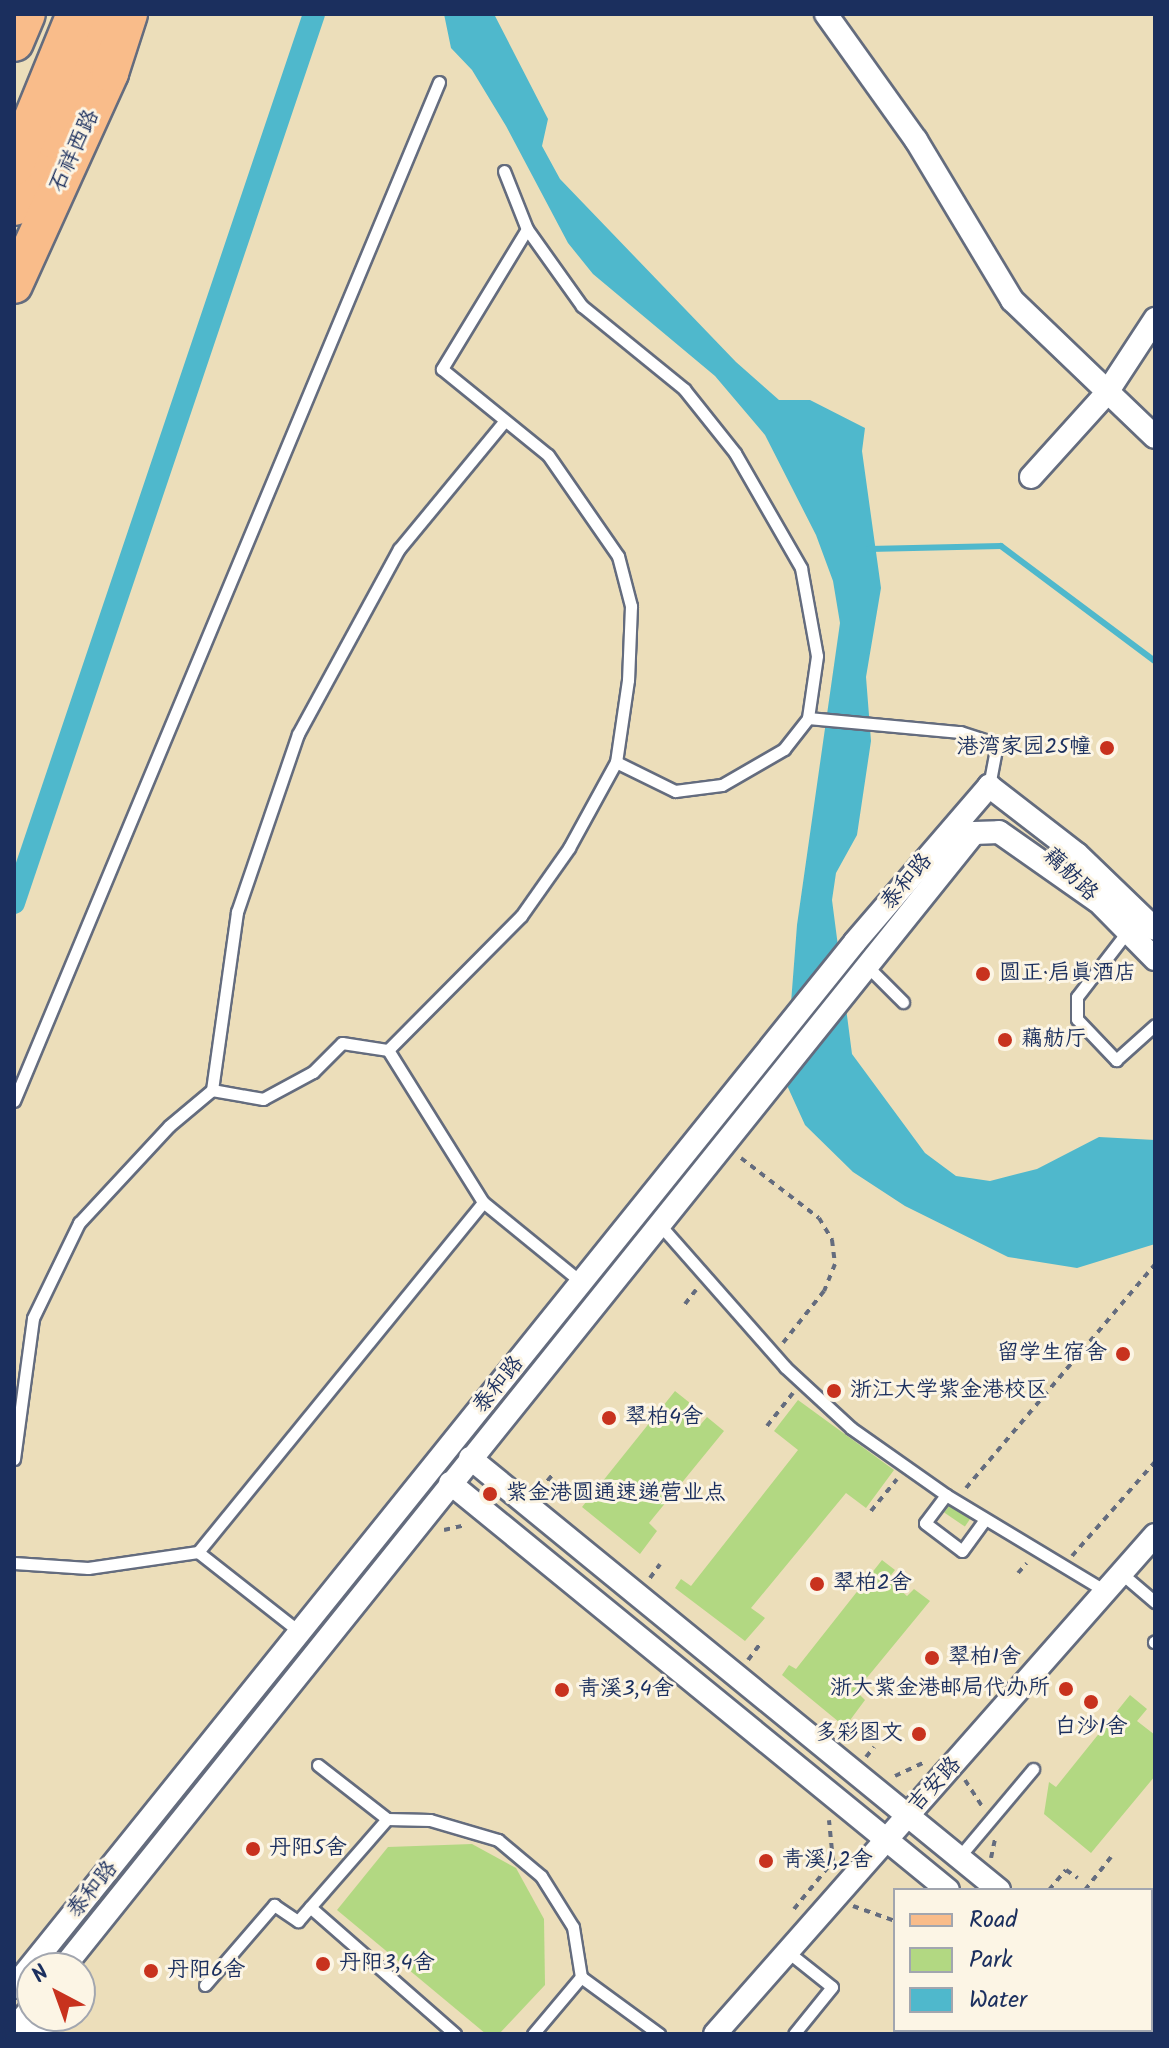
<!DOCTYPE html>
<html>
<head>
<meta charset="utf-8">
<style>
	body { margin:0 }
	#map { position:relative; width:1169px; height:2048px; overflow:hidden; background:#ecdeba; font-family:Kalam,"LXGW WenKai TC",sans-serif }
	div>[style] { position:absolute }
	.green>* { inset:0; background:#b2d882; transform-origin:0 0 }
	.water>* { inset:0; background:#4fb8cc }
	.stream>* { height:6px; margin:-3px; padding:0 3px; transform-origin:3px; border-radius:3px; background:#4fb8cc }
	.canal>* { height:22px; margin:-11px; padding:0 11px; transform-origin:11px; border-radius:11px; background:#4fb8cc }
	.path>* { height:4px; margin-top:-2px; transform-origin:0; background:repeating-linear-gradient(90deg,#646c7e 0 6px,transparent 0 12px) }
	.roads { filter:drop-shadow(2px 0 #646c7e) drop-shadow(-2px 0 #646c7e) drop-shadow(0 2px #646c7e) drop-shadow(0 -2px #646c7e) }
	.service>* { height:11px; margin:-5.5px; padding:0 5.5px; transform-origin:5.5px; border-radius:5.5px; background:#fff }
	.minor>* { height:22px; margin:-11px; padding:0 11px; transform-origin:11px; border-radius:11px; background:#fff }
	.primary>* { height:36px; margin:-18px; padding:0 18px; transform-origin:18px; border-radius:18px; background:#f9bc8a }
	.trunk>* { height:38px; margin:-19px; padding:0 19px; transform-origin:19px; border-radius:19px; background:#f9bc8a }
	.dots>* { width:22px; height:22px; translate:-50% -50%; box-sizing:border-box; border:4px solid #fcf5e5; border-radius:50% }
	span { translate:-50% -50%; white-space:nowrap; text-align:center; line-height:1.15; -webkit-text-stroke:6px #fcf5e5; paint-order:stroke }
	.street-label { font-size:22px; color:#1b2f5e }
	.poi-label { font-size:22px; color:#1b2f5e }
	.right { translate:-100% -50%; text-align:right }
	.left { translate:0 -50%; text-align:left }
	.frame { position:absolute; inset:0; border:16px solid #1b2f5e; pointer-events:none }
	.legend { position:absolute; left:893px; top:1888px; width:260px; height:144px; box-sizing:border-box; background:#fcf5e5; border:2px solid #a2a6af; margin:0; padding:10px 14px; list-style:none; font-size:24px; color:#1b2f5e }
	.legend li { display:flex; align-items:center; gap:16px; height:40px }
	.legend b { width:40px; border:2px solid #a2a6af }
	.north { position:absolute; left:16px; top:1952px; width:80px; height:80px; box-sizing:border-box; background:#fcf5e5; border:2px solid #a2a6af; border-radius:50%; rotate:319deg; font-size:22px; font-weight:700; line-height:32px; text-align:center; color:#1b2f5e }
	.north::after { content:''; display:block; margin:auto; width:28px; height:36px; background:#c8321e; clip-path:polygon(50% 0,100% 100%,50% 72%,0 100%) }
</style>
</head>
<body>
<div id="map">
	<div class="green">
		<div style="clip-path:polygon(675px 1391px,690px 1403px,684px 1411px,701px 1424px,707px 1417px,724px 1431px,649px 1523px,657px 1531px,640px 1554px,582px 1507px)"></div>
		<div style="clip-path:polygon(798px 1400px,894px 1470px,866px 1508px,846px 1493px,751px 1608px,765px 1618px,745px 1641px,675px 1588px,681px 1579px,691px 1586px,798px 1450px,774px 1431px)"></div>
		<div style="left:952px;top:1501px;width:25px;height:14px;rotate:34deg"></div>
		<div style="clip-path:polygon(882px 1560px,895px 1570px,888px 1579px,907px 1596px,914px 1589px,930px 1601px,856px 1691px,865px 1700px,845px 1727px,782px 1675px,789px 1665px,796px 1669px)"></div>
		<div style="clip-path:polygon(1130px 1695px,1147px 1709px,1137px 1721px,1155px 1735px,1155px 1776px,1091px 1853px,1044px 1814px,1049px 1782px,1056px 1787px)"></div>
		<div style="clip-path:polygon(472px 1844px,516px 1868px,544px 1919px,545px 1985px,499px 2034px,486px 2034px,337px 1910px,388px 1847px)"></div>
	</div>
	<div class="water">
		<div style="clip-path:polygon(444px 14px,494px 14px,548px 119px,542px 146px,560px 179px,736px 362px,779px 400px,810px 400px,865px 428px,862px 451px,881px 588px,866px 677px,871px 741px,857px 835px,836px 873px,832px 900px,852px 1054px,925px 1153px,956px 1176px,990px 1181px,1037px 1169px,1099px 1137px,1155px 1140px,1155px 1244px,1077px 1268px,1008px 1257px,905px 1206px,853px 1172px,805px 1125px,785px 1081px,797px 925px,840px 623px,833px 581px,816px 535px,765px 435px,715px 376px,593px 274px,568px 243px,506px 126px,472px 70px,451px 48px)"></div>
	</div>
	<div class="stream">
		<div style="left:869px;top:549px;width:132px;rotate:-1.3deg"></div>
		<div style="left:1001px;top:546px;width:192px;rotate:36.8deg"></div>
	</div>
	<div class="canal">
		<div style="left:14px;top:903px;width:938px;rotate:-71.35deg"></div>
	</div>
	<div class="path">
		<div style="left:741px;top:1158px;width:98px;rotate:37.6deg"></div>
		<div style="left:819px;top:1218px;width:26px;rotate:59deg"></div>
		<div style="left:832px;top:1240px;width:24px;rotate:83deg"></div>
		<div style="left:835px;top:1264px;width:29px;rotate:112deg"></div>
		<div style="left:824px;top:1291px;width:66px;rotate:128.3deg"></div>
		<div style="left:685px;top:1304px;width:18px;rotate:-52deg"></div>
		<div style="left:767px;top:1426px;width:42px;rotate:-51.8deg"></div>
		<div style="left:966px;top:1488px;width:293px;rotate:-49.8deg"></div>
		<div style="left:540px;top:1490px;width:22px;rotate:-51deg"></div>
		<div style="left:871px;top:1511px;width:41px;rotate:-50.9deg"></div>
		<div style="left:444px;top:1530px;width:23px;rotate:-13deg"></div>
		<div style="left:1072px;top:1556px;width:125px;rotate:-48.6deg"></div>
		<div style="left:1018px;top:1573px;width:13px;rotate:-48deg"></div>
		<div style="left:650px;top:1578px;width:17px;rotate:-54deg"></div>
		<div style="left:748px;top:1660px;width:21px;rotate:-53deg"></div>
		<div style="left:866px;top:1757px;width:13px;rotate:-51deg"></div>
		<div style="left:895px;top:1776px;width:31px;rotate:-25deg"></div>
		<div style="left:965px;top:1780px;width:31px;rotate:57deg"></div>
		<div style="left:991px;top:1858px;width:19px;rotate:-78deg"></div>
		<div style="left:1049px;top:1890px;width:26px;rotate:-50deg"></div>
		<div style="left:1066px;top:1870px;width:14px;rotate:34deg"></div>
		<div style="left:1085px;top:1890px;width:42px;rotate:-51.8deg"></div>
		<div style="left:853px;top:1906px;width:45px;rotate:19.7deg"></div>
		<div style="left:794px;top:1909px;width:62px;rotate:-50.9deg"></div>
		<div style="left:833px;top:1861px;width:41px;rotate:-95.6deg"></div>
		<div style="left:1086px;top:2030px;width:6px;rotate:39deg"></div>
	</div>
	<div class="roads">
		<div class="service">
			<div style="left:504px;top:171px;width:62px;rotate:68.4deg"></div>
			<div style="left:527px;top:229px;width:95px;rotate:54.5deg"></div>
			<div style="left:582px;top:306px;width:132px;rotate:39.1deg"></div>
			<div style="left:684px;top:389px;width:82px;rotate:51.4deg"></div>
			<div style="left:735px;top:453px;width:133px;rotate:60.1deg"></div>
			<div style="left:801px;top:568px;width:89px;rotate:79.7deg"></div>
			<div style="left:817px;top:656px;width:63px;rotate:98.3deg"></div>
			<div style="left:808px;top:718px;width:153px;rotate:5.3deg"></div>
			<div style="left:960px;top:732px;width:39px;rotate:18deg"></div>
			<div style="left:997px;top:744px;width:43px;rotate:100.8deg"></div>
			<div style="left:527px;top:229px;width:164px;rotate:121.3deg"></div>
			<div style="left:442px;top:369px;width:136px;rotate:39.1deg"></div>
			<div style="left:548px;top:455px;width:123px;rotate:55.3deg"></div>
			<div style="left:618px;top:556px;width:52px;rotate:75.4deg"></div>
			<div style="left:631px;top:606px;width:74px;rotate:92.3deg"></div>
			<div style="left:628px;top:680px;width:83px;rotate:98.3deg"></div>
			<div style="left:616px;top:762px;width:98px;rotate:118.7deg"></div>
			<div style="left:569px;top:848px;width:83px;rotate:125.2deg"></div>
			<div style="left:521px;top:916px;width:189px;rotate:134.8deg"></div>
			<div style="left:388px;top:1050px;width:179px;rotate:58deg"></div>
			<div style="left:483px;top:1202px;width:127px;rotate:39.2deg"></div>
			<div style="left:616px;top:762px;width:66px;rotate:26.2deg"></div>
			<div style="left:675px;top:791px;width:47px;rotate:-7.3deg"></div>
			<div style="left:722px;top:785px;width:72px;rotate:-30.1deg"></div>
			<div style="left:784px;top:749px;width:39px;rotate:-52deg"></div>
			<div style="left:1127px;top:932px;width:82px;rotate:127.6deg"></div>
			<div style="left:1077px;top:997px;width:22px;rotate:90deg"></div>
			<div style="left:1077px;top:1019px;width:57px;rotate:46.4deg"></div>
			<div style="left:1116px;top:1060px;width:52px;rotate:-41.9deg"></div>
			<div style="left:867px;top:966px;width:51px;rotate:45deg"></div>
			<div style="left:212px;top:1090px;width:52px;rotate:10deg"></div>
			<div style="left:263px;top:1099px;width:57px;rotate:-28.4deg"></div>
			<div style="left:313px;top:1072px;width:41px;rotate:-45deg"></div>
			<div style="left:342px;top:1043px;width:47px;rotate:8.7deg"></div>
			<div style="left:14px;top:1101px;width:1104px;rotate:-67.36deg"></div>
			<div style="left:660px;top:1225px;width:189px;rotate:48.6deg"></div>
			<div style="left:785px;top:1367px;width:90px;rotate:42.7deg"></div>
			<div style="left:851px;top:1428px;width:116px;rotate:35.2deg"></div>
			<div style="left:946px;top:1495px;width:186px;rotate:31.1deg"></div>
			<div style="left:14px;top:1459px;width:142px;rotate:-82.3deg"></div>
			<div style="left:33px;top:1318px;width:106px;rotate:-64.2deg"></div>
			<div style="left:79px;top:1223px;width:132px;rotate:-47.1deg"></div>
			<div style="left:169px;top:1126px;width:56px;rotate:-39.9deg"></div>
			<div style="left:212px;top:1090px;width:180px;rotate:-82deg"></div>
			<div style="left:237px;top:912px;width:188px;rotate:-71.1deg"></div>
			<div style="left:298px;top:734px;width:211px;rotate:-61.4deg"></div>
			<div style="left:399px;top:549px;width:163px;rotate:-50.5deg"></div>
			<div style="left:946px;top:1495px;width:35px;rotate:127deg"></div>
			<div style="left:925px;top:1523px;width:46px;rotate:37.1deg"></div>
			<div style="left:962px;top:1551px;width:39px;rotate:-54deg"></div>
			<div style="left:198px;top:1552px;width:131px;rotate:38.2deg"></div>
			<div style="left:14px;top:1563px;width:74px;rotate:3.9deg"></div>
			<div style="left:88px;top:1568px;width:111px;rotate:-8.3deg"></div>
			<div style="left:198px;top:1552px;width:451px;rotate:-50.8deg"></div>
			<div style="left:1121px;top:1573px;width:45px;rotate:40.5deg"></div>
			<div style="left:1154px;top:1642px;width:1px;rotate:-45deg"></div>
			<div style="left:318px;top:1765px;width:88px;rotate:38deg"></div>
			<div style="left:387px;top:1819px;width:43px;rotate:1.3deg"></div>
			<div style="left:430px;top:1820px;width:71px;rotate:16.4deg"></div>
			<div style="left:498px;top:1840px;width:56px;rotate:39.9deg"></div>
			<div style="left:541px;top:1876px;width:60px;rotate:57.9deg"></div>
			<div style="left:573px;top:1927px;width:51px;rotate:80.9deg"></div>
			<div style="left:581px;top:1977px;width:97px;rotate:36.2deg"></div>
			<div style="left:959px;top:1857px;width:115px;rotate:-49.9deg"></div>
			<div style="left:310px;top:1907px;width:193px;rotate:41.2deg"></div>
			<div style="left:788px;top:1952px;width:56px;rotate:38.5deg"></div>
			<div style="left:832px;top:1987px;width:60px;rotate:129deg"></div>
			<div style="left:205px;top:1985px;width:106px;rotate:-49.2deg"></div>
			<div style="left:274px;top:1905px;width:29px;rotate:34deg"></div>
			<div style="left:298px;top:1921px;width:135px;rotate:-48.9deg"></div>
			<div style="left:533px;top:2034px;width:75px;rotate:-49.9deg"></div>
		</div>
		<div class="minor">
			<div style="left:826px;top:14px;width:155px;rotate:54.5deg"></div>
			<div style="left:916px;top:140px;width:187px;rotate:59deg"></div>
			<div style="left:1012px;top:300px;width:198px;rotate:43.8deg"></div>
			<div style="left:1031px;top:477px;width:112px;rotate:-47.9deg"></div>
			<div style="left:1106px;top:394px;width:90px;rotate:-56.8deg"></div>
			<div style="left:1089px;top:892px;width:94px;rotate:45.4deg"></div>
			<div style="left:470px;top:1458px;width:683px;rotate:39.24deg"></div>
			<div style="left:450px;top:1483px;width:643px;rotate:39.26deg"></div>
			<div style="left:63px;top:1968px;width:1455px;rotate:-51.25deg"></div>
			<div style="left:974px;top:833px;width:25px;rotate:-2deg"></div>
			<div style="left:999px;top:832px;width:120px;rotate:35.1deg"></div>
			<div style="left:14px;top:1987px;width:1341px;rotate:-51.17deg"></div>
			<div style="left:855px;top:942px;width:206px;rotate:-49.3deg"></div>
			<div style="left:989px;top:786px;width:111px;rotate:37.7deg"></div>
			<div style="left:1077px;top:854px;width:108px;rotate:43.9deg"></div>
			<div style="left:1151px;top:2012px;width:5px;rotate:37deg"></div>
			<div style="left:23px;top:2018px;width:26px;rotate:39deg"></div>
			<div style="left:1118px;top:2030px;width:6px;rotate:39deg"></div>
			<div style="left:17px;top:2034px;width:7px;rotate:-98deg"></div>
			<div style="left:16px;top:2027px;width:26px;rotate:-51deg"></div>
			<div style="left:715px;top:2034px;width:665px;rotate:-48.6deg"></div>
		</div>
		<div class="primary">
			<div style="left:14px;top:207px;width:78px;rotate:-60.8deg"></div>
			<div style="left:52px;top:139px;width:137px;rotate:-66.3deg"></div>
			<div style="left:14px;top:285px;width:233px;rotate:-65.6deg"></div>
			<div style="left:110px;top:73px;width:62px;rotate:-72.1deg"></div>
		</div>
		<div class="trunk">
			<div style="left:14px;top:42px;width:30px;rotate:-67deg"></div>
			<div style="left:14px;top:166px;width:164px;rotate:-67.8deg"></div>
		</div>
	</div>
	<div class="dots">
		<div style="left:1107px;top:748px;background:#c8321e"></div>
		<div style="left:983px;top:974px;background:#c8321e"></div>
		<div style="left:1005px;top:1040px;background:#c8321e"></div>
		<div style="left:1123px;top:1354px;background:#c8321e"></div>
		<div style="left:834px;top:1391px;background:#c8321e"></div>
		<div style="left:609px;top:1418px;background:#c8321e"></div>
		<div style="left:490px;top:1494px;background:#c8321e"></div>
		<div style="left:817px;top:1584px;background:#c8321e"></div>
		<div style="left:932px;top:1658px;background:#c8321e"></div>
		<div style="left:1066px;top:1689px;background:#c8321e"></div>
		<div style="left:562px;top:1690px;background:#c8321e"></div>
		<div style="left:1091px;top:1702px;background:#c8321e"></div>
		<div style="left:919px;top:1734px;background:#c8321e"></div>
		<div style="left:253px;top:1849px;background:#c8321e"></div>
		<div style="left:766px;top:1861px;background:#c8321e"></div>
		<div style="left:323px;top:1964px;background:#c8321e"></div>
		<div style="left:151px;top:1971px;background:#c8321e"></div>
	</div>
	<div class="street-label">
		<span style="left:75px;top:151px;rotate:-65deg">石祥西路</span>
		<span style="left:1070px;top:875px;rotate:44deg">藕舫路</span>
		<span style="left:907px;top:882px;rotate:-50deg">泰和路</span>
		<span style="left:499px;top:1385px;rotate:-51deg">泰和路</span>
		<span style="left:935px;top:1785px;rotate:-47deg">吉安路</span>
		<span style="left:93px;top:1890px;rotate:-51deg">泰和路</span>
	</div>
	<div class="poi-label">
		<span class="right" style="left:1091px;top:748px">港湾家园25幢</span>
		<span class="left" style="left:999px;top:974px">圆正·启真酒店</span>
		<span class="left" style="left:1021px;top:1040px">藕舫厅</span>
		<span class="right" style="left:1107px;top:1354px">留学生宿舍</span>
		<span class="left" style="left:850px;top:1391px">浙江大学紫金港校区</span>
		<span class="left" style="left:625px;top:1418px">翠柏4舍</span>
		<span class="left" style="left:506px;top:1494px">紫金港圆通速递营业点</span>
		<span class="left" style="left:833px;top:1584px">翠柏2舍</span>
		<span class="left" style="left:948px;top:1658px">翠柏1舍</span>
		<span class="right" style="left:1050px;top:1689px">浙大紫金港邮局代办所</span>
		<span class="left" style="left:578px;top:1690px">青溪3,4舍</span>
		<span style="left:1091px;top:1728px">白沙1舍</span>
		<span class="right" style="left:903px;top:1734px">多彩图文</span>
		<span class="left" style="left:269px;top:1849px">丹阳5舍</span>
		<span class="left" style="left:782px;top:1861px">青溪1,2舍</span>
		<span class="left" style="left:339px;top:1964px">丹阳3,4舍</span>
		<span class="left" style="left:167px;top:1971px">丹阳6舍</span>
	</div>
	<div class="frame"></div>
	<ul class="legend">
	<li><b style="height:10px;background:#f9bc8a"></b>Road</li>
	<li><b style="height:22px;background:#b2d882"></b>Park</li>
	<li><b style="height:22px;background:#4fb8cc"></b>Water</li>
	</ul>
	<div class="north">N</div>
</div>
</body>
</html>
